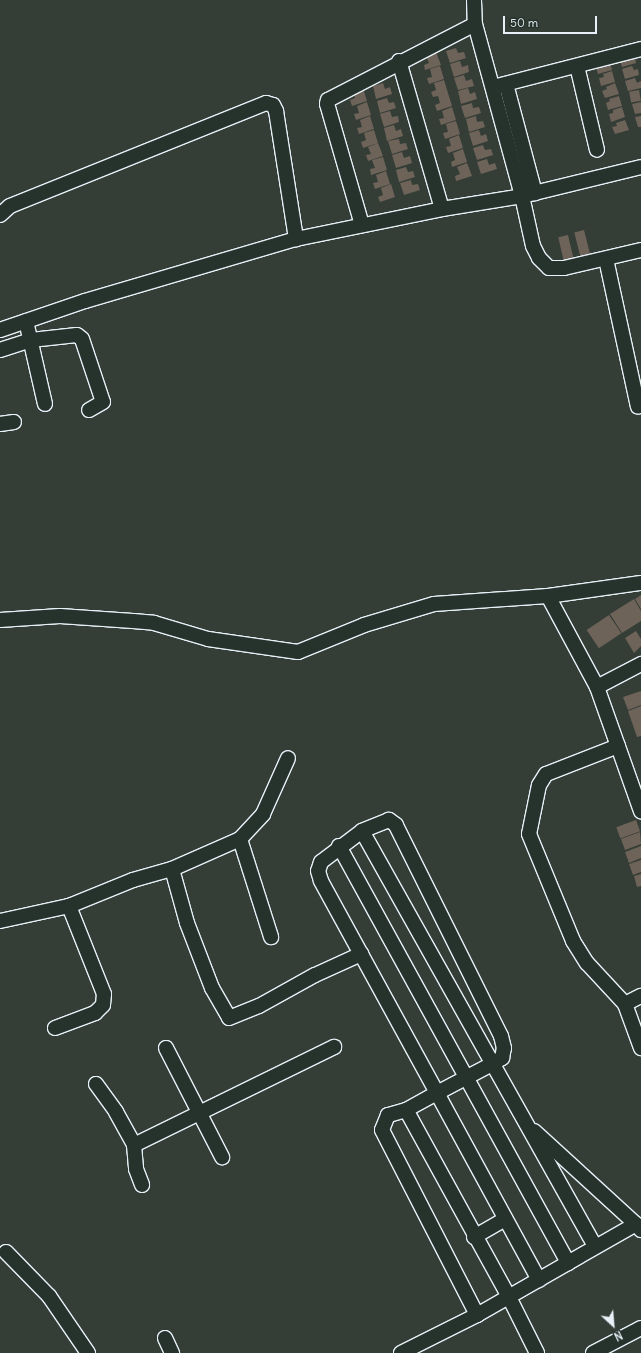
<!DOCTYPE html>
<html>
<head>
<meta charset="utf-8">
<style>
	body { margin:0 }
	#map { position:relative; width:641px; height:1353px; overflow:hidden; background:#343d36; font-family:Delius,sans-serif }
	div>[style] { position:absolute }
	.building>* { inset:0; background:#6e6359; transform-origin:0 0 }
	.roads { filter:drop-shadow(1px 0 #e8f1f8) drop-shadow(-1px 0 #e8f1f8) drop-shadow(0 1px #e8f1f8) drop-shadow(0 -1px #e8f1f8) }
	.minor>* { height:14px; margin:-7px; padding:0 7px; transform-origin:7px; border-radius:7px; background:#26332d }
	span { translate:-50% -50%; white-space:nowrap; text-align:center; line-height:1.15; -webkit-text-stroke:3px #26332d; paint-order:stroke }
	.north { position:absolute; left:593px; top:1305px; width:40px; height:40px; -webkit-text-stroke:3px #26332d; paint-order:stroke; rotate:154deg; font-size:11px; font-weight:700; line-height:16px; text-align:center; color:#e8f1f8 }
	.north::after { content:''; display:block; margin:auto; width:14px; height:18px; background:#e8f1f8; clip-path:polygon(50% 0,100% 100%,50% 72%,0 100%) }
	.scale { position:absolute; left:503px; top:16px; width:94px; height:18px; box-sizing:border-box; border:2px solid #e8f1f8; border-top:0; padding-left:5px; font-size:12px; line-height:14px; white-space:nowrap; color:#e8f1f8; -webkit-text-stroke:3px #26332d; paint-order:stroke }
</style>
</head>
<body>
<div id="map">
	<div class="building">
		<div style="clip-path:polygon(456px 48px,458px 53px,464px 52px,466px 58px,450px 63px,446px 51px)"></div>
		<div style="clip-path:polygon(436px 52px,441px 65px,425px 70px,424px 65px,429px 63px,426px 56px)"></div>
		<div style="clip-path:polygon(619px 57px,635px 57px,636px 63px,622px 67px)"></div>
		<div style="clip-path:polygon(609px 59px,612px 70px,598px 74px,596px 67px)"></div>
		<div style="clip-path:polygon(460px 61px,462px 67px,468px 65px,469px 72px,454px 77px,450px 64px)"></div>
		<div style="clip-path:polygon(440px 66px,444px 79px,429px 84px,427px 78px,432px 77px,430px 69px)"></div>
		<div style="clip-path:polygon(632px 66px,634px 70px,638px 69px,639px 75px,625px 79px,622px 69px)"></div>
		<div style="clip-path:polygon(612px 71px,615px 82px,601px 86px,599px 78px,604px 77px,603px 74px)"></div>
		<div style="clip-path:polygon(464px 75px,466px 81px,472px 79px,474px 86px,458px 90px,454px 78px)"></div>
		<div style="clip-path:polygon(635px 78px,637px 83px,641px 81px,641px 88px,628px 91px,625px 81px)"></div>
		<div style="clip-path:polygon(444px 80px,452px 106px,437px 111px,435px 105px,440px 103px,438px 96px,433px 97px,431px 92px,436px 90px,434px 83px)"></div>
		<div style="clip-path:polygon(383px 83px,385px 89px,390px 87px,392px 94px,376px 99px,373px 86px)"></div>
		<div style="clip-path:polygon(615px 83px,619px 94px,605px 98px,602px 91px,607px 89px,606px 87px)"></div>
		<div style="clip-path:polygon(363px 88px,367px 101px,352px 106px,350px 100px,355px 98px,353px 91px)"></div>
		<div style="clip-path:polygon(468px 88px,470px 94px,475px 92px,477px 99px,461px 104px,458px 91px)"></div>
		<div style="left:639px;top:90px;width:11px;height:10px;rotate:80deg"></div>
		<div style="clip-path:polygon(619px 96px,622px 106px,608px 110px,606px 103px,610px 101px,609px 99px)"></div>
		<div style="clip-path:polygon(387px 98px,389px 103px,394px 102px,396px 108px,380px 113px,377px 101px)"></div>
		<div style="clip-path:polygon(367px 102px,371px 115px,356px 120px,354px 114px,359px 113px,357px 106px)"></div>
		<div style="clip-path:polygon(641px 102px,641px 113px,635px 114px,632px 104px)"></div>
		<div style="clip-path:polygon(472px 103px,473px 108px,479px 107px,481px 113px,465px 118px,461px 106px)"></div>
		<div style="clip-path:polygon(452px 107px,456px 120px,441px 125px,439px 119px,444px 118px,442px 111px)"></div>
		<div style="clip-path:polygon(622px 107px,625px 117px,611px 122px,609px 114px,613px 113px,613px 110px)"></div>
		<div style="clip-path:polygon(390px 111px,392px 117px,398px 116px,399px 122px,384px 127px,380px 114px)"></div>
		<div style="clip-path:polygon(370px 116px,374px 129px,359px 134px,357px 128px,362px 127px,360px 120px)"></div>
		<div style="clip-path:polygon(476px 116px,477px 122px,483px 121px,485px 127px,469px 132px,466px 119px)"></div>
		<div style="clip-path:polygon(641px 116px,641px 127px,638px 127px,635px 117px)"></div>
		<div style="clip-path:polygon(625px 120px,629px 130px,615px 134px,612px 127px,617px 126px,616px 123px)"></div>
		<div style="clip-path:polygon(456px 121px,460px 134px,445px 139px,443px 133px,448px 132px,446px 124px)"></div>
		<div style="clip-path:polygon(394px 125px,396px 131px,401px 129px,403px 136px,387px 141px,384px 128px)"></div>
		<div style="clip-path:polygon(374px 130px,378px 143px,363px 148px,361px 142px,366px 140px,364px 133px)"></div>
		<div style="clip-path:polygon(479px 130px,481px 136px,486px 134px,488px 141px,473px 146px,469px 133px)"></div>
		<div style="clip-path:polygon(459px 135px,463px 148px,448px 153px,446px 147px,451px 146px,449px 139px)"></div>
		<div style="clip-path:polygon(399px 139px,400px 144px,406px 143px,408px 149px,392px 154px,388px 141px)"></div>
		<div style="clip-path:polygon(378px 143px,383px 156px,368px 161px,366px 155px,371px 154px,368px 147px)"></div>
		<div style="clip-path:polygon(483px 145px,485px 150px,491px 149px,493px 155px,477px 160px,473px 148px)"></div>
		<div style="clip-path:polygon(463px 149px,467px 162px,452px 167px,451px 162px,455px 160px,453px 153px)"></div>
		<div style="clip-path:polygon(402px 152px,404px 158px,410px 156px,412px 163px,396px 168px,392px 155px)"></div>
		<div style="clip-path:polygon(383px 157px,387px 170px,371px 175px,370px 169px,375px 168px,372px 160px)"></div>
		<div style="clip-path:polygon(487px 159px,489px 165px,495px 163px,497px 169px,481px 174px,477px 162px)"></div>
		<div style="clip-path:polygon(467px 163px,472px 176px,456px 181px,455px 176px,460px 174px,457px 167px)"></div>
		<div style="clip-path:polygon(406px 167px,408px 172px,413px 171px,415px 177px,399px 182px,396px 170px)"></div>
		<div style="clip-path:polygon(386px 171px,390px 184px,375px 189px,373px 183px,378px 182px,376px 175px)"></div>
		<div style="clip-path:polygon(411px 180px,412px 185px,418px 184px,420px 190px,404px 195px,400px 183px)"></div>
		<div style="clip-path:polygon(391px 184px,395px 197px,380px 202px,378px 197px,383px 195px,381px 188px)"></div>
		<div style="left:584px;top:230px;width:29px;height:10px;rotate:76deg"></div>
		<div style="left:568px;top:235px;width:28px;height:10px;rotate:77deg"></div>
		<div style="clip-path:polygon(641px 595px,641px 609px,635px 599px)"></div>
		<div style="clip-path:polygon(634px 599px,641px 611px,641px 621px,622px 633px,610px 614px)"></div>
		<div style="left:609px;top:615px;width:22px;height:27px;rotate:56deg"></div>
		<div style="clip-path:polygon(636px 631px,641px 639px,641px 646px,634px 653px,625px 638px)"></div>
		<div style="clip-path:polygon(641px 691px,641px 705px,628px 710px,623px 697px)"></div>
		<div style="clip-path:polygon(641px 706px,641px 736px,637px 737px,628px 711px)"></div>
		<div style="left:636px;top:820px;width:12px;height:21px;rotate:70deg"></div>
		<div style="clip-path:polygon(640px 832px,641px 844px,625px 850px,621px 839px)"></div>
		<div style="clip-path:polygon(641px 846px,641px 858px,629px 863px,625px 852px)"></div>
		<div style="clip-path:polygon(641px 860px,641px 872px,633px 875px,629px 864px)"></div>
		<div style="clip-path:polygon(641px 874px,641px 886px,637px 887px,634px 876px)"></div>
	</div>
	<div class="roads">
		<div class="minor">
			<div style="left:474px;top:0;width:24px;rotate:88deg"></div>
			<div style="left:475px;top:24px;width:178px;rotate:74.7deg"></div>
			<div style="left:522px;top:196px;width:51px;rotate:77.6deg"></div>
			<div style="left:533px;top:246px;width:13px;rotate:63deg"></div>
			<div style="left:539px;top:258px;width:14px;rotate:45deg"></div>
			<div style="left:549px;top:268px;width:15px"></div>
			<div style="left:564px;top:268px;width:79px;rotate:-13.2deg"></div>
			<div style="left:399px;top:61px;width:154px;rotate:73.8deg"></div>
			<div style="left:577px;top:66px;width:86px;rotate:76.6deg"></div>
			<div style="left:506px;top:84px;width:113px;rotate:75.1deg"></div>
			<div style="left:493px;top:87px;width:153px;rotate:-14.4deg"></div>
			<div style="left:0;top:215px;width:13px;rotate:-42deg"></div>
			<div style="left:10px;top:206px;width:276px;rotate:-21.9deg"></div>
			<div style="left:266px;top:103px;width:7px;rotate:16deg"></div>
			<div style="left:273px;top:105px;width:7px;rotate:63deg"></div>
			<div style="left:276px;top:111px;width:130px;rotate:81.1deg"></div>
			<div style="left:362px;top:225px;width:126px;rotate:-106.1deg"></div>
			<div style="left:327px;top:104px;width:4px;rotate:-76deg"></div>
			<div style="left:328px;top:100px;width:165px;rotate:-27.3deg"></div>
			<div style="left:606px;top:259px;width:151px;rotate:77.8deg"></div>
			<div style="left:26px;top:321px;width:85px;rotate:77.1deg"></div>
			<div style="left:0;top:330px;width:90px;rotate:-18.8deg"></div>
			<div style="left:85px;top:301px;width:220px;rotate:-16.4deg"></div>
			<div style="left:296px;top:239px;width:149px;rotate:-11.6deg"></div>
			<div style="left:442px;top:209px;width:81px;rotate:-9.2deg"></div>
			<div style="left:522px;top:196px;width:122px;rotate:-13.7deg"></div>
			<div style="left:0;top:350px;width:33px;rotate:-18deg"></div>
			<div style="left:31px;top:340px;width:46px;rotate:-6.2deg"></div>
			<div style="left:77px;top:335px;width:6px;rotate:39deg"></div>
			<div style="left:82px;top:339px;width:66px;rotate:71.6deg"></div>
			<div style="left:103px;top:402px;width:16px;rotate:150deg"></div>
			<div style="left:0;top:424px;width:14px;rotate:-8deg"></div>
			<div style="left:548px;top:596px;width:103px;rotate:61.7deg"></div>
			<div style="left:597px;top:687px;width:132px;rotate:70.5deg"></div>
			<div style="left:0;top:620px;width:60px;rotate:-3.8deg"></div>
			<div style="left:60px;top:616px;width:73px;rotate:3.9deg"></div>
			<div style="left:133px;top:621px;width:21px;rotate:5deg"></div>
			<div style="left:154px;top:623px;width:56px;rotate:16.5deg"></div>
			<div style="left:208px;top:639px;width:91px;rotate:8.2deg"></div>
			<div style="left:298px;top:652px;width:71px;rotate:-22.2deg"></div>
			<div style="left:364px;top:625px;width:73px;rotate:-16.7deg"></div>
			<div style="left:434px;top:604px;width:114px;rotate:-4deg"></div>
			<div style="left:548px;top:596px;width:94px;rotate:-8deg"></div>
			<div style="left:597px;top:687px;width:50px;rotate:-27.6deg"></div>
			<div style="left:618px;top:746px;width:77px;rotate:158.7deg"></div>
			<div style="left:546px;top:774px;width:13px;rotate:122deg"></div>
			<div style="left:539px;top:785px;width:50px;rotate:101.5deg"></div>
			<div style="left:529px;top:834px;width:116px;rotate:67.6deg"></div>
			<div style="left:573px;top:941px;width:26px;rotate:58deg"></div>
			<div style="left:587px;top:963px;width:56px;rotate:47.2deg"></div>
			<div style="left:625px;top:1004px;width:47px;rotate:70deg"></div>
			<div style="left:362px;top:831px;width:476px;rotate:60.7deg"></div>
			<div style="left:240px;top:839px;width:103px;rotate:72.4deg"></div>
			<div style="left:339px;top:846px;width:476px;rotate:61.2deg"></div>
			<div style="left:172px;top:869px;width:56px;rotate:74.5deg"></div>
			<div style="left:187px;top:923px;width:70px;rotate:69deg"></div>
			<div style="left:212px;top:988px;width:34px;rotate:60deg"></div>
			<div style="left:229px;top:1018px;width:32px;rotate:-22deg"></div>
			<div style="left:259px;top:1006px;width:64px;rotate:-29deg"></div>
			<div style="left:315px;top:975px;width:51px;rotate:-24.5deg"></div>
			<div style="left:0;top:921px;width:71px;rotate:-12.3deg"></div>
			<div style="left:69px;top:906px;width:69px;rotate:-22.1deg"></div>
			<div style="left:133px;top:880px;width:41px;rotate:-15.8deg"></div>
			<div style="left:172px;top:869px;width:74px;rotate:-23.8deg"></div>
			<div style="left:240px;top:839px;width:34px;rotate:-47deg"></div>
			<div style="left:263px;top:814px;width:61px;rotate:-65.9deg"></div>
			<div style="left:625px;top:1004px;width:18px;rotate:-27deg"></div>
			<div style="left:55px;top:1028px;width:43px;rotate:-20.6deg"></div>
			<div style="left:95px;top:1013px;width:11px;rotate:-45deg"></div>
			<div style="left:103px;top:1005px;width:11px;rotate:-85deg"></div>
			<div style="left:104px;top:994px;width:95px;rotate:-111.7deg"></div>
			<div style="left:166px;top:1048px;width:123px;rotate:62.8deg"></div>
			<div style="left:96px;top:1084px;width:34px;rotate:54deg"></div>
			<div style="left:116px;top:1112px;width:38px;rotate:61deg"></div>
			<div style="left:134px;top:1145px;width:24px;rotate:85deg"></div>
			<div style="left:136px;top:1169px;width:17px;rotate:69deg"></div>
			<div style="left:406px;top:1110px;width:19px;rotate:164deg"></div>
			<div style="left:388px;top:1115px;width:16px;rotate:112deg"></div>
			<div style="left:382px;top:1130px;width:208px;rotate:62.8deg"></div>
			<div style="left:534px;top:1131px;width:138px;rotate:42.4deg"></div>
			<div style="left:134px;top:1145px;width:223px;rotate:-26.1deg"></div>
			<div style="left:474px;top:1237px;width:36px;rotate:-30deg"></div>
			<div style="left:6px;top:1252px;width:62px;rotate:45.7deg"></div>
			<div style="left:49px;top:1296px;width:69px;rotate:55.6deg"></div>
			<div style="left:165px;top:1338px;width:17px;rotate:65deg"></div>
			<div style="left:401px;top:1353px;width:85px;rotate:-26.6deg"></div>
			<div style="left:477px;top:1315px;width:183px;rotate:-29.8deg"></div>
			<div style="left:636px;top:1224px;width:8px;rotate:50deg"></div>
			<div style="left:537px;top:1353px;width:63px;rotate:-116.6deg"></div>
			<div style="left:509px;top:1297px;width:213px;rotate:-118.8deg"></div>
			<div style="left:406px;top:1110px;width:35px;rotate:-29deg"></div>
			<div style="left:437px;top:1093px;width:62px;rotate:-27.8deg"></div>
			<div style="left:492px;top:1064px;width:12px;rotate:-31deg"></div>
			<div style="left:502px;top:1058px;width:10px;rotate:-79deg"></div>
			<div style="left:504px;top:1048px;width:12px;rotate:-104deg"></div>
			<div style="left:501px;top:1036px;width:236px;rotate:-116.5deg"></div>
			<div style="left:396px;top:825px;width:9px;rotate:-144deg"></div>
			<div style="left:389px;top:820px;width:29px;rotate:158deg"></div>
			<div style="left:362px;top:831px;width:51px;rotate:142.9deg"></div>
			<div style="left:321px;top:862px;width:9px;rotate:108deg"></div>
			<div style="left:318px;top:871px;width:10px;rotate:73deg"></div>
			<div style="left:321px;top:881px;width:242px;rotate:61.3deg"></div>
			<div style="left:437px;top:1093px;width:213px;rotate:61.4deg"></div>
			<div style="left:593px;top:1353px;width:54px;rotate:-27.5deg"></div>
		</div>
	</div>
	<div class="north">N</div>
	<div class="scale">50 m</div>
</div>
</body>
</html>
